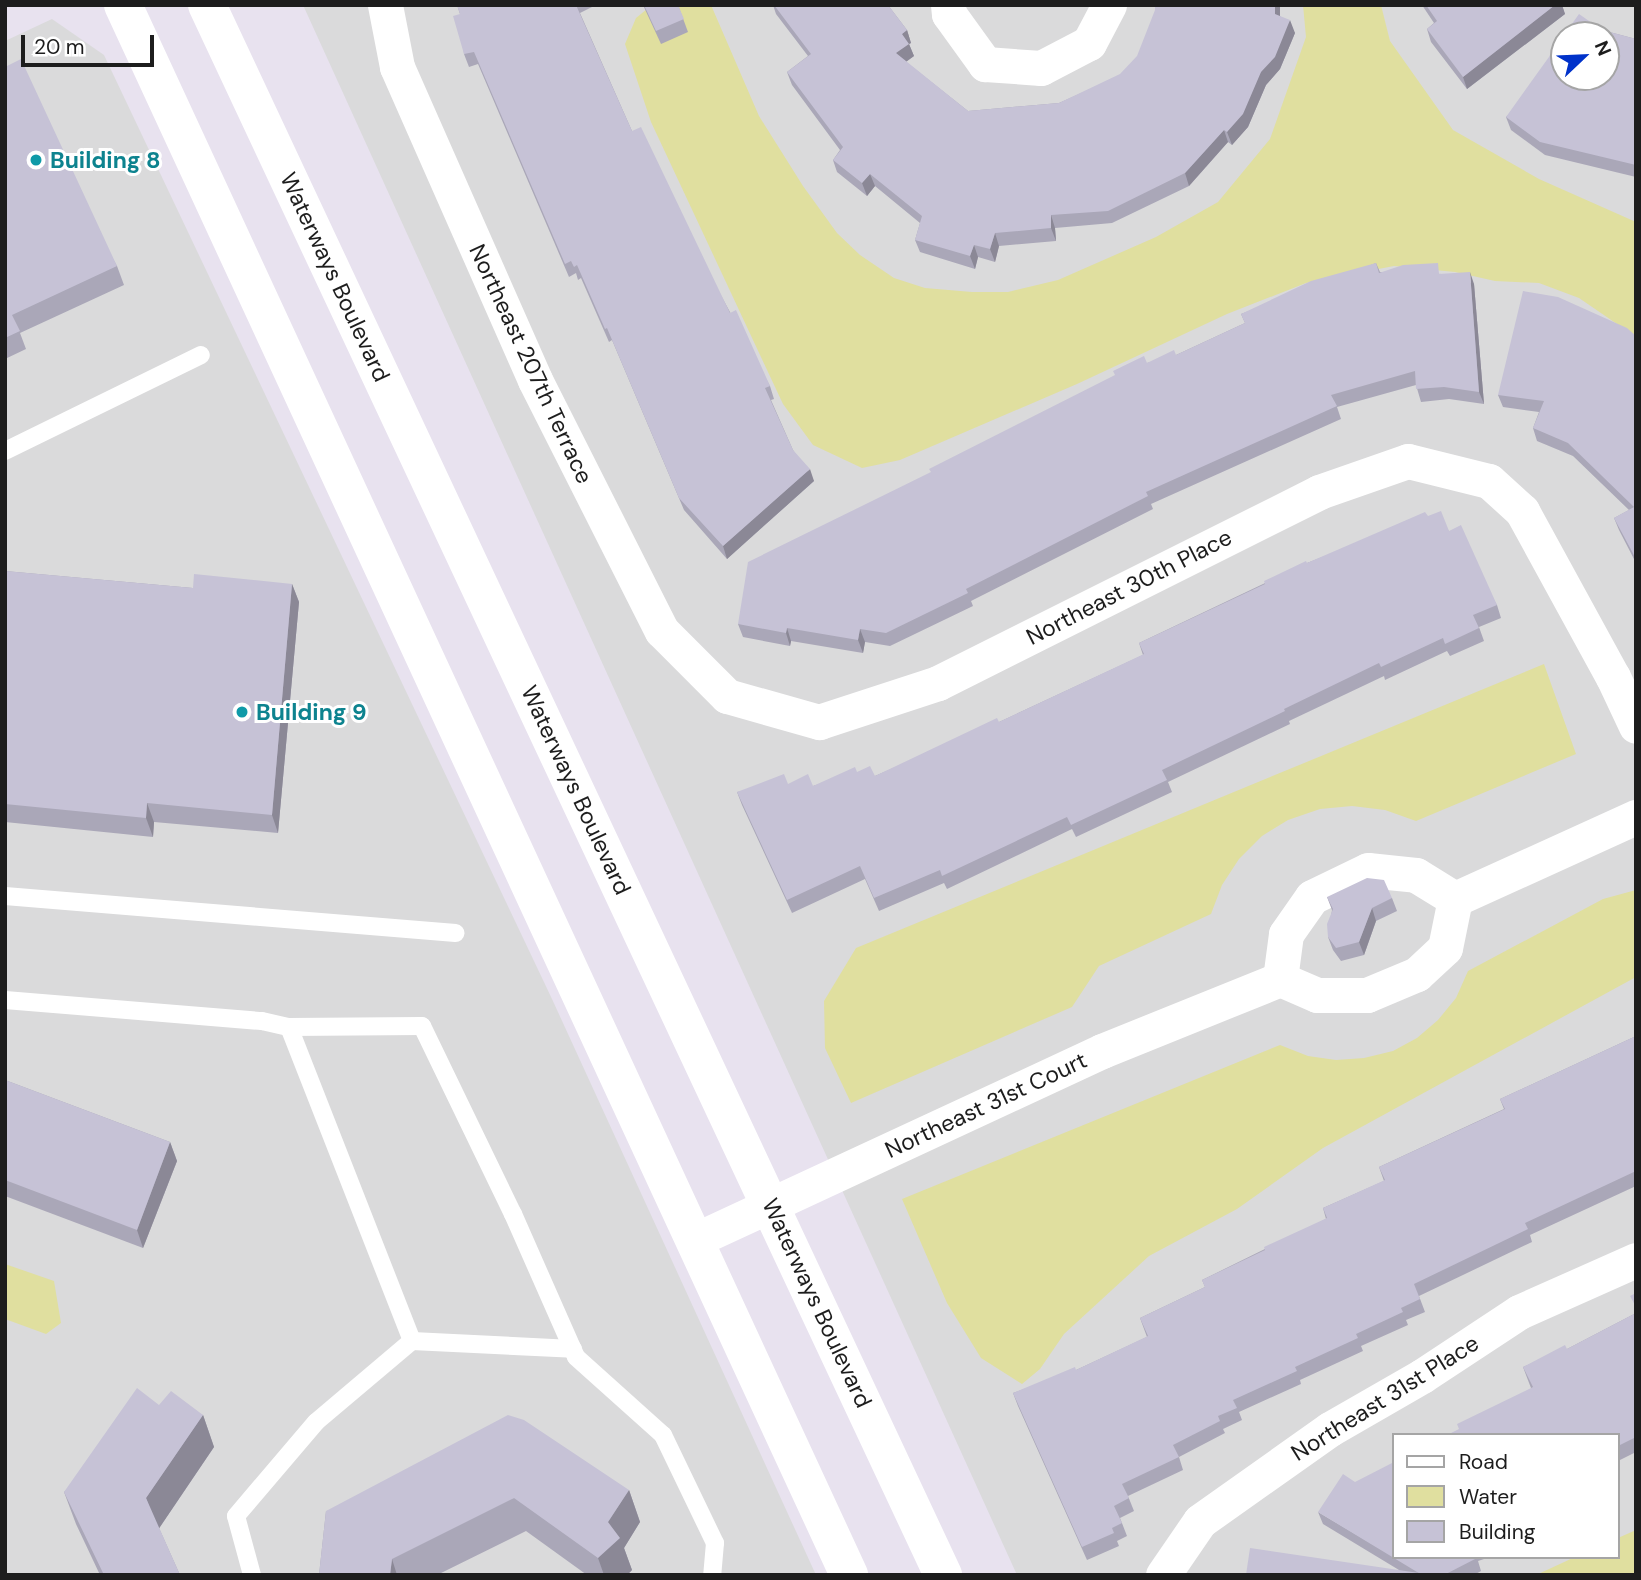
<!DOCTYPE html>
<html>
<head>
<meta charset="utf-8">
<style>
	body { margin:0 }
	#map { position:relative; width:1641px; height:1580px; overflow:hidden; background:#e8e2ef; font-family:"DM Sans",sans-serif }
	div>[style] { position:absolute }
	.residential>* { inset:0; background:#dadadb }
	.water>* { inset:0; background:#e0df9f }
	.service>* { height:18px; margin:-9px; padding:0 9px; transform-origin:9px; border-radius:9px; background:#fff }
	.minor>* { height:35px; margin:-17.5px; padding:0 17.5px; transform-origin:17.5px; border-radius:17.5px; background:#fff }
	.tertiary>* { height:38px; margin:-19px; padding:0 19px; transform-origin:19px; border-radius:19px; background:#fff }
	.wall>* { inset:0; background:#aaa7b8 }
	.shaded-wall>* { inset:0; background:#8b8896 }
	.building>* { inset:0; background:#c6c2d6 }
	.dots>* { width:19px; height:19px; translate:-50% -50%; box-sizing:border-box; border:4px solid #fff; border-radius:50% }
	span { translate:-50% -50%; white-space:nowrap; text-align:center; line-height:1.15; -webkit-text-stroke:6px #fff; paint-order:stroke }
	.culture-label { font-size:23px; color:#0d838f; font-weight:700 }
	.left { translate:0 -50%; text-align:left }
	.street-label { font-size:23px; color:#1d1d1d }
	.frame { position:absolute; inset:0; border:7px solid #1d1d1d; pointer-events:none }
	.legend { position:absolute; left:1392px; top:1433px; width:228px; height:126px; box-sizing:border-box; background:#fff; border:2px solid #a5a5a5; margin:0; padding:9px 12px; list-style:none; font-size:21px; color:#1d1d1d }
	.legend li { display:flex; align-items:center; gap:14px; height:35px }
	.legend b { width:35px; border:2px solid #a5a5a5 }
	.north { position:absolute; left:1550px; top:21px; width:70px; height:70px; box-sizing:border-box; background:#fff; border:2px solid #a5a5a5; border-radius:50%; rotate:67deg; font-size:19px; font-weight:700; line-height:28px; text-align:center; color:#1d1d1d }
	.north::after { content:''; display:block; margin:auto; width:24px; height:32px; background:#0032ca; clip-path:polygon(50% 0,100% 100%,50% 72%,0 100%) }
	.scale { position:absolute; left:21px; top:35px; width:133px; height:32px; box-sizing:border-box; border:4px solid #1d1d1d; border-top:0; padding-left:9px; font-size:21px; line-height:24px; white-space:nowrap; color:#1d1d1d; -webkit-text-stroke:5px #fff; paint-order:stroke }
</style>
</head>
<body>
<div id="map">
	<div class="residential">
		<div style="clip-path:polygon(evenodd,303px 5px,1636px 5px,1636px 1575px,1017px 1575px,303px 5px,1564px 35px,1606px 35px,1606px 77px,1564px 77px,1564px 35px,303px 5px,1394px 1435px,1618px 1435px,1618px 1557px,1394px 1557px,1394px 1435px)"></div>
		<div style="clip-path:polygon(52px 19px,104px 55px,552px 999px,816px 1575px,5px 1575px,5px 41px)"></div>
	</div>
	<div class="water">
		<div style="clip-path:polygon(652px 5px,711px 5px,759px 116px,803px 186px,837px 233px,860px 255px,894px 278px,925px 288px,972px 292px,1008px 292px,1058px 280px,1156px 237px,1218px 202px,1270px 139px,1306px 37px,1303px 5px,1381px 5px,1390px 41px,1453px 130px,1539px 179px,1636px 222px,1636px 337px,1579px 298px,1539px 283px,1495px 281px,1455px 272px,1394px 266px,1306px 283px,1227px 314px,1077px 384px,900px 460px,862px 468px,813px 445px,783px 404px,651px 122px,625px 44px,636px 18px)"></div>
		<div style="clip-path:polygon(1544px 664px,1576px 754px,1416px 821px,1385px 810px,1352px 806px,1320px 809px,1288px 820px,1262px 836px,1239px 859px,1222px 885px,1211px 914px,1099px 966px,1072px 1007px,851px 1103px,825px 1048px,824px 1001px,856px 948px)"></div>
		<div style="clip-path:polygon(1636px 890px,1636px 977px,1323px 1148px,1237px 1209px,1149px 1256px,1064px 1334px,1040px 1369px,1022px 1384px,981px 1358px,947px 1303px,902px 1199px,1280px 1045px,1308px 1056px,1336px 1060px,1364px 1058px,1393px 1051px,1417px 1038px,1438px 1020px,1456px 998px,1468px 971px,1603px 899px)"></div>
		<div style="clip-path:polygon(5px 1264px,54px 1281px,61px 1323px,46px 1334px,5px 1319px)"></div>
		<div style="clip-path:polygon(1636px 1530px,1636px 1575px,1536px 1575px,1575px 1557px,1618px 1557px,1618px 1538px)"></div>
	</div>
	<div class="service">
		<div style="left:5px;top:451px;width:218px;rotate:-26.1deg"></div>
		<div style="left:5px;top:896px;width:452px;rotate:4.7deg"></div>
		<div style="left:5px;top:1000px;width:258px;rotate:4.7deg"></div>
		<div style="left:262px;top:1021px;width:28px;rotate:13deg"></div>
		<div style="left:289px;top:1027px;width:133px;rotate:-0.4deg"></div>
		<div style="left:422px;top:1026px;width:209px;rotate:64.2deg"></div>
		<div style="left:513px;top:1214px;width:156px;rotate:66.2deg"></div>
		<div style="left:576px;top:1357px;width:117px;rotate:41.9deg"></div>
		<div style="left:663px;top:1435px;width:120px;rotate:64.3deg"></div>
		<div style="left:715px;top:1543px;width:32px;rotate:95deg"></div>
		<div style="left:289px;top:1027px;width:337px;rotate:68.6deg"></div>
		<div style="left:412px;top:1341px;width:161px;rotate:2.8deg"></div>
		<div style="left:252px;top:1575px;width:61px;rotate:-105.2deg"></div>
		<div style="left:236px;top:1516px;width:123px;rotate:-49.6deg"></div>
		<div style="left:316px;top:1422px;width:126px;rotate:-40.2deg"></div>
	</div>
	<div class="minor">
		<div style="left:385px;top:5px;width:63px;rotate:79deg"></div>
		<div style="left:397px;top:67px;width:342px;rotate:66.2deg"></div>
		<div style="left:535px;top:380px;width:281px;rotate:63.2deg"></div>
		<div style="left:662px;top:631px;width:92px;rotate:45deg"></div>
		<div style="left:727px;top:696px;width:96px;rotate:15.8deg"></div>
		<div style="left:819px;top:722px;width:125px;rotate:-18.1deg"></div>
		<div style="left:938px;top:683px;width:426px;rotate:-26.6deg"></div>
		<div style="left:1319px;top:492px;width:94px;rotate:-19.2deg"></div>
		<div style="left:1408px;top:461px;width:83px;rotate:13.9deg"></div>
		<div style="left:1489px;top:481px;width:45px;rotate:42.3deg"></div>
		<div style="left:1522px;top:511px;width:189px;rotate:61.3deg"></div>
		<div style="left:1613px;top:677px;width:54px;rotate:64.9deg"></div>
		<div style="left:948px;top:5px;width:9px;rotate:84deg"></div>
		<div style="left:949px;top:14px;width:62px;rotate:54.2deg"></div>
		<div style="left:985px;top:64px;width:56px;rotate:4.1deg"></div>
		<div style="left:1041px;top:68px;width:54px;rotate:-27.5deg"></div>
		<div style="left:1089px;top:43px;width:43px;rotate:-62.2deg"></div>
		<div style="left:1455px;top:899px;width:199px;rotate:-24.4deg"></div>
		<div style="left:1280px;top:979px;width:45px;rotate:-82.4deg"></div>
		<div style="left:1286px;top:934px;width:45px;rotate:-54.9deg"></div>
		<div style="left:1312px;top:897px;width:62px;rotate:-25.7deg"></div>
		<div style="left:1368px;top:870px;width:48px;rotate:5.9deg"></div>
		<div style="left:1416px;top:875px;width:46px;rotate:31.6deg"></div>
		<div style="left:695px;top:1240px;width:449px;rotate:-24.9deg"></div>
		<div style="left:1102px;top:1051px;width:192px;rotate:-22deg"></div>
		<div style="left:1280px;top:979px;width:40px;rotate:23.4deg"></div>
		<div style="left:1317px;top:995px;width:50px"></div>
		<div style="left:1367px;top:995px;width:54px;rotate:-22.8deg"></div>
		<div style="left:1417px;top:974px;width:38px;rotate:-43deg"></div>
		<div style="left:1445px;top:948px;width:50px;rotate:-78.5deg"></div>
		<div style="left:1163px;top:1575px;width:65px;rotate:-55.6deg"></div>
		<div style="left:1200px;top:1521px;width:159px;rotate:-35.3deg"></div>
		<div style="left:1330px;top:1429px;width:106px;rotate:-29.9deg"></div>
		<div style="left:1422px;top:1376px;width:116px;rotate:-33.4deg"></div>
		<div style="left:1519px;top:1312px;width:128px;rotate:-24deg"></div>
	</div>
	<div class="tertiary">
		<div style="left:123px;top:5px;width:1730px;rotate:65.18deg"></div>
		<div style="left:207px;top:5px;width:1734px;rotate:64.88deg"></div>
	</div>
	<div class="wall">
		<div style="clip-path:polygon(457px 5px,596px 5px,580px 13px,632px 131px,770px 386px,774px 399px,771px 400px,793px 450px,814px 481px,727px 559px,684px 510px,612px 340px,609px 342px,581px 278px,578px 280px,576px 273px,569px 277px,478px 64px,469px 67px,464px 54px,460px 14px)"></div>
		<div style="clip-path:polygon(643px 5px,678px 5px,688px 32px,661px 44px)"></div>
		<div style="clip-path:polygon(773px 5px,888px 5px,907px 30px,911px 43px,909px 44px,914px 56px,906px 62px,968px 111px,1059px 103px,1280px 5px,1280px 16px,1295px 33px,1280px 69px,1266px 85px,1248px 127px,1232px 145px,1228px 142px,1189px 186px,1112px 223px,1055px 228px,1056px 241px,999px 246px,995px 262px,978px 257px,975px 269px,920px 252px,915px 240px,920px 223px,875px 186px,867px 196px,837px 172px,833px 160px,840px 150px,792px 85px,787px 72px,808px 56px,776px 14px)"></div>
		<div style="clip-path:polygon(1422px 5px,1562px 5px,1565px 14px,1467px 89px,1431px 42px,1427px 29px,1434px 23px)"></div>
		<div style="clip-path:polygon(1602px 30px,1636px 39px,1636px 177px,1545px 155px,1511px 130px,1506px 117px)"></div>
		<div style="clip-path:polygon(5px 67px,117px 266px,124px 285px,20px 333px,26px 349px,5px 359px)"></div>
		<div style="clip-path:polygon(1376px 263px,1380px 272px,1442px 274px,1474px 284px,1484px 404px,1449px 399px,1421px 402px,1416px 385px,1337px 407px,1341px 419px,1151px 504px,1153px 509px,971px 601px,973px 606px,890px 646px,865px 642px,863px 653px,791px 641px,790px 646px,743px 637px,738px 624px,931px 473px,1147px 363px,1176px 355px,1245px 323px,1241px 314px)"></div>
		<div style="clip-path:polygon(1636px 336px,1636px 563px,1619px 530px,1614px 518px,1629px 510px,1573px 456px,1537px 441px,1533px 428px,1539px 412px,1503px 407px,1498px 395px)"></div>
		<div style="clip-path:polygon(1428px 516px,1449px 531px,1497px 605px,1501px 618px,1479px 627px,1484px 641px,1450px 656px,1447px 651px,1385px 680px,1384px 676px,1289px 721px,1290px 724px,1168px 782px,1172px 792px,1076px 837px,1072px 829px,947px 889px,944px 883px,879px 911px,865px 879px,792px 913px,742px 805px,737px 792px,788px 784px,813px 786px,857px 772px,875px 776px,999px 722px,1143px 655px,1139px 643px,1307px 563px)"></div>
		<div style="clip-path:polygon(5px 571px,193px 588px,292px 584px,299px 602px,278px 833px,154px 822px,153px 837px,5px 822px)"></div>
		<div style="clip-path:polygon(1327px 897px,1392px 898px,1397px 911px,1376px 921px,1364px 955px,1341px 961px,1333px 950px,1328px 937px,1332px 910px)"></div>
		<div style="clip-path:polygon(1636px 1036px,1636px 1186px,1530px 1235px,1532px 1242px,1419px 1296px,1425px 1312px,1406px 1320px,1408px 1325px,1361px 1346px,1363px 1351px,1300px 1380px,1301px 1384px,1239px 1412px,1242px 1420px,1223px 1429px,1225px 1433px,1179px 1457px,1183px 1470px,1128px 1496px,1134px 1511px,1120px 1518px,1127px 1536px,1117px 1541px,1119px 1546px,1087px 1560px,1018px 1406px,1013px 1393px,1076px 1370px,1147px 1337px,1140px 1318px,1205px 1287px,1202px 1280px,1326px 1219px,1323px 1208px,1384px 1181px,1379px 1167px,1504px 1109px,1500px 1099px)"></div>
		<div style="clip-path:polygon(5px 1080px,170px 1142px,177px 1161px,143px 1248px,5px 1196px)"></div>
		<div style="clip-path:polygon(1636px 1313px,1636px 1452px,1618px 1461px,1618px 1435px,1531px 1388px,1523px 1367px,1567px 1349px)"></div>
		<div style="clip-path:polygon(159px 1405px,203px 1415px,214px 1447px,159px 1528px,180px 1575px,100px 1575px,76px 1524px,64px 1492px)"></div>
		<div style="clip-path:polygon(629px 1490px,640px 1522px,624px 1548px,632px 1570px,627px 1575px,587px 1575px,526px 1531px,437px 1575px,319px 1575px,326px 1511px)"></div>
		<div style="clip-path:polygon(1318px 1512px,1394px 1557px,1490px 1557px,1478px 1561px,1481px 1571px,1474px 1575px,1246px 1575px,1399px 1570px,1323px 1524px)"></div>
	</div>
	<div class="shaded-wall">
		<div style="clip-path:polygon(1275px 5px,1280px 5px,1280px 26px,1275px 14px)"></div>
		<div style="clip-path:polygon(1555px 5px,1562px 5px,1565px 14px,1467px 89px,1463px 77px)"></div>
		<div style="clip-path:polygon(1290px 20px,1295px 33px,1280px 69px,1266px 85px,1248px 127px,1232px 145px,1227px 132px)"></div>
		<div style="clip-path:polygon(907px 30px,911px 43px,909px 44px,914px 56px,900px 66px,896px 53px,902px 34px)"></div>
		<div style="clip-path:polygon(1224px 130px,1228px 142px,1189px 186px,1185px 173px)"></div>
		<div style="clip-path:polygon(870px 174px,875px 186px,867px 196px,862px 183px)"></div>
		<div style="clip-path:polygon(1051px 215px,1055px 228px,1056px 241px,1051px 228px)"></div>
		<div style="clip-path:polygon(995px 233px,999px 246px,995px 262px,990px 249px)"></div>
		<div style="clip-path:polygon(974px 245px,978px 257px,975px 269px,970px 256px)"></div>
		<div style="clip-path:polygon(1470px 272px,1474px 284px,1484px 404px,1479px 392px)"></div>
		<div style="clip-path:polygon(810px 469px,814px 481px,727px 559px,723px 546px)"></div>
		<div style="clip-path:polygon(292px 584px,299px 602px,278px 833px,272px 815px)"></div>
		<div style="clip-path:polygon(787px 628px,791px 641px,790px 646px,786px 633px)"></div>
		<div style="clip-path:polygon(860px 629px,865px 642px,863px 653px,858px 640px)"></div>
		<div style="clip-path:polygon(147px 803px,154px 822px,153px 837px,146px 818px)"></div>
		<div style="clip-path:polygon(1372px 908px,1376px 921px,1364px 955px,1359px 942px)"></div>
		<div style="clip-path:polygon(170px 1142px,177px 1161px,143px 1248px,137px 1230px)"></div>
		<div style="clip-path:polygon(203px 1415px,214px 1447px,158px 1530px,146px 1498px)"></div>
		<div style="clip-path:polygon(629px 1490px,640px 1522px,624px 1548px,632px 1570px,627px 1575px,604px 1575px,598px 1558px,608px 1522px)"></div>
		<div style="clip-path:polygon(392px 1559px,397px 1575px,390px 1575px)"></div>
	</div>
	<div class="building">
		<div style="clip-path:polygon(457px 5px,576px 5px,632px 131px,641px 127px,730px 313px,736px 310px,770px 386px,765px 388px,793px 450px,810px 469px,723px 546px,679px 498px,607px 328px,605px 329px,577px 265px,574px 267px,571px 261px,565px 264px,474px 52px,464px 54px,453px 16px,460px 14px)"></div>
		<div style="clip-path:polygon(644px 5px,678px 5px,684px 19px,656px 31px)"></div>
		<div style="clip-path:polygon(774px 5px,888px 5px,907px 30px,902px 34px,909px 44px,896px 53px,968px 111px,1059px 103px,1120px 74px,1137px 56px,1155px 10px,1155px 5px,1275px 5px,1275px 14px,1290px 20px,1275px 57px,1261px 72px,1243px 114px,1227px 132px,1224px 130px,1185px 173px,1108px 211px,1051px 215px,1051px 228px,995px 233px,990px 249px,974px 245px,970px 256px,915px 240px,922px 216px,870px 174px,862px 183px,833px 160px,843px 147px,787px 72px,811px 54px)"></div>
		<div style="clip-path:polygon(1426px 5px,1555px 5px,1463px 77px,1427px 29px,1437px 21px)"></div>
		<div style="clip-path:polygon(1579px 14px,1602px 30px,1636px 39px,1636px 165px,1540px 142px,1506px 117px,1564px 36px,1564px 77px,1606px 77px,1606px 35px,1564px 35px)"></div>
		<div style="clip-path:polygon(21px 59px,117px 266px,12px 315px,20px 331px,5px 338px,5px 67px)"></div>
		<div style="clip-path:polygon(1376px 263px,1379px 273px,1403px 265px,1438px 263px,1439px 274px,1470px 272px,1479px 392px,1444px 387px,1416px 389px,1415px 371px,1331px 395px,1337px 406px,1146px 492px,1148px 496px,966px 589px,968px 593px,886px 633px,860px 629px,858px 640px,787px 628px,786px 633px,738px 624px,748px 562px,931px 472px,929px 469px,1115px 375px,1113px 371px,1144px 356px,1147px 363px,1174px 350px,1176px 355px,1245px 323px,1241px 314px,1311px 281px)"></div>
		<div style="clip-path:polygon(1523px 291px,1558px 297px,1627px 328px,1636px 336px,1636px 559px,1614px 518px,1634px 507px,1568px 443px,1533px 428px,1544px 401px,1498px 395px)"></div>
		<div style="clip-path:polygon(1441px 511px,1449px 531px,1461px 525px,1497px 605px,1473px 615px,1479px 628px,1445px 644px,1443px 638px,1381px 667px,1379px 663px,1284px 709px,1285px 711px,1162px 770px,1167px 780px,1071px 825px,1067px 817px,942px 876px,940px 870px,874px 898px,860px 866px,787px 900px,737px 792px,784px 774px,788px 784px,808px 774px,813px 786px,855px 767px,857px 772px,870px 766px,875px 776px,997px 718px,999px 722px,1144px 654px,1139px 643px,1265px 584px,1264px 581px,1306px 561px,1307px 563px,1425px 512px,1428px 516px)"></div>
		<div style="clip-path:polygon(5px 571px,193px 588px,194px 574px,292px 584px,272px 815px,147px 803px,146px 818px,5px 804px)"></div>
		<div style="clip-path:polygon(1367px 878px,1384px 880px,1392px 898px,1372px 908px,1359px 942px,1336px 948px,1328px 937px,1327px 924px,1333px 909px,1327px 897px)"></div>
		<div style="clip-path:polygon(1636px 1036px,1636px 1171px,1525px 1223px,1528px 1229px,1414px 1284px,1420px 1299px,1401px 1308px,1403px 1312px,1356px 1334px,1358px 1338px,1295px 1367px,1297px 1371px,1233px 1400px,1237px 1408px,1218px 1416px,1220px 1421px,1173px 1445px,1179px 1457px,1122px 1484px,1129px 1498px,1114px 1506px,1122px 1523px,1112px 1528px,1114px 1533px,1082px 1547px,1013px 1393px,1075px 1367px,1076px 1370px,1148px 1336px,1140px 1318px,1205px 1287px,1202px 1280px,1265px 1250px,1264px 1247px,1327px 1218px,1323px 1208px,1385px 1180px,1379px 1167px,1505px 1109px,1500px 1099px)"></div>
		<div style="clip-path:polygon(5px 1080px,170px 1142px,137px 1230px,5px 1180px)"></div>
		<div style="clip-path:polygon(1636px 1293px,1636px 1307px,1630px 1296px)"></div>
		<div style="clip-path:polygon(1636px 1313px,1636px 1437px,1618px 1446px,1618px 1435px,1447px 1435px,1459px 1429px,1457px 1424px,1533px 1387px,1523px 1367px,1565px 1345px,1567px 1349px)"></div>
		<div style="clip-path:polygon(137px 1388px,159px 1405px,171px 1391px,203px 1415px,146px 1498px,180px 1575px,104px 1575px,64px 1492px)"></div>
		<div style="clip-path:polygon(508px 1415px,524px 1420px,629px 1490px,608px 1522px,620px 1538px,598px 1558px,514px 1498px,392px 1559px,390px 1575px,319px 1575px,326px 1511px)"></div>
		<div style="clip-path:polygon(1394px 1462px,1394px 1557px,1476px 1557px,1477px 1558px,1444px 1575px,1422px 1575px,1318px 1512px,1343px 1474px,1355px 1482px)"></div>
		<div style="clip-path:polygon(1250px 1548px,1419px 1573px,1418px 1575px,1246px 1575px)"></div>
	</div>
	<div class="dots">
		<div style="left:36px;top:160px;background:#0f9aa8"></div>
		<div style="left:242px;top:712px;background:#0f9aa8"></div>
	</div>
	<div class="culture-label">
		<span class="left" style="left:50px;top:160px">Building 8</span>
		<span class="left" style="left:256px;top:712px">Building 9</span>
	</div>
	<div class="street-label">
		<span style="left:335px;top:277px;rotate:65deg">Waterways Boulevard</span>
		<span style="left:531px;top:364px;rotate:65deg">Northeast 207th Terrace</span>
		<span style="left:1129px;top:587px;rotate:-27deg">Northeast 30th Place</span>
		<span style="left:576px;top:790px;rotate:65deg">Waterways Boulevard</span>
		<span style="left:986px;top:1105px;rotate:-25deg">Northeast 31st Court</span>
		<span style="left:817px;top:1303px;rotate:65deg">Waterways Boulevard</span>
		<span style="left:1385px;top:1398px;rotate:-32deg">Northeast 31st Place</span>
	</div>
	<div class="frame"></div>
	<ul class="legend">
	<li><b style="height:9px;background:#fff"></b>Road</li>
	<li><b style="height:19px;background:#e0df9f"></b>Water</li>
	<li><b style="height:19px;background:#c6c2d6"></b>Building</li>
	</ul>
	<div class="north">N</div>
	<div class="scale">20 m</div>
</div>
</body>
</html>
